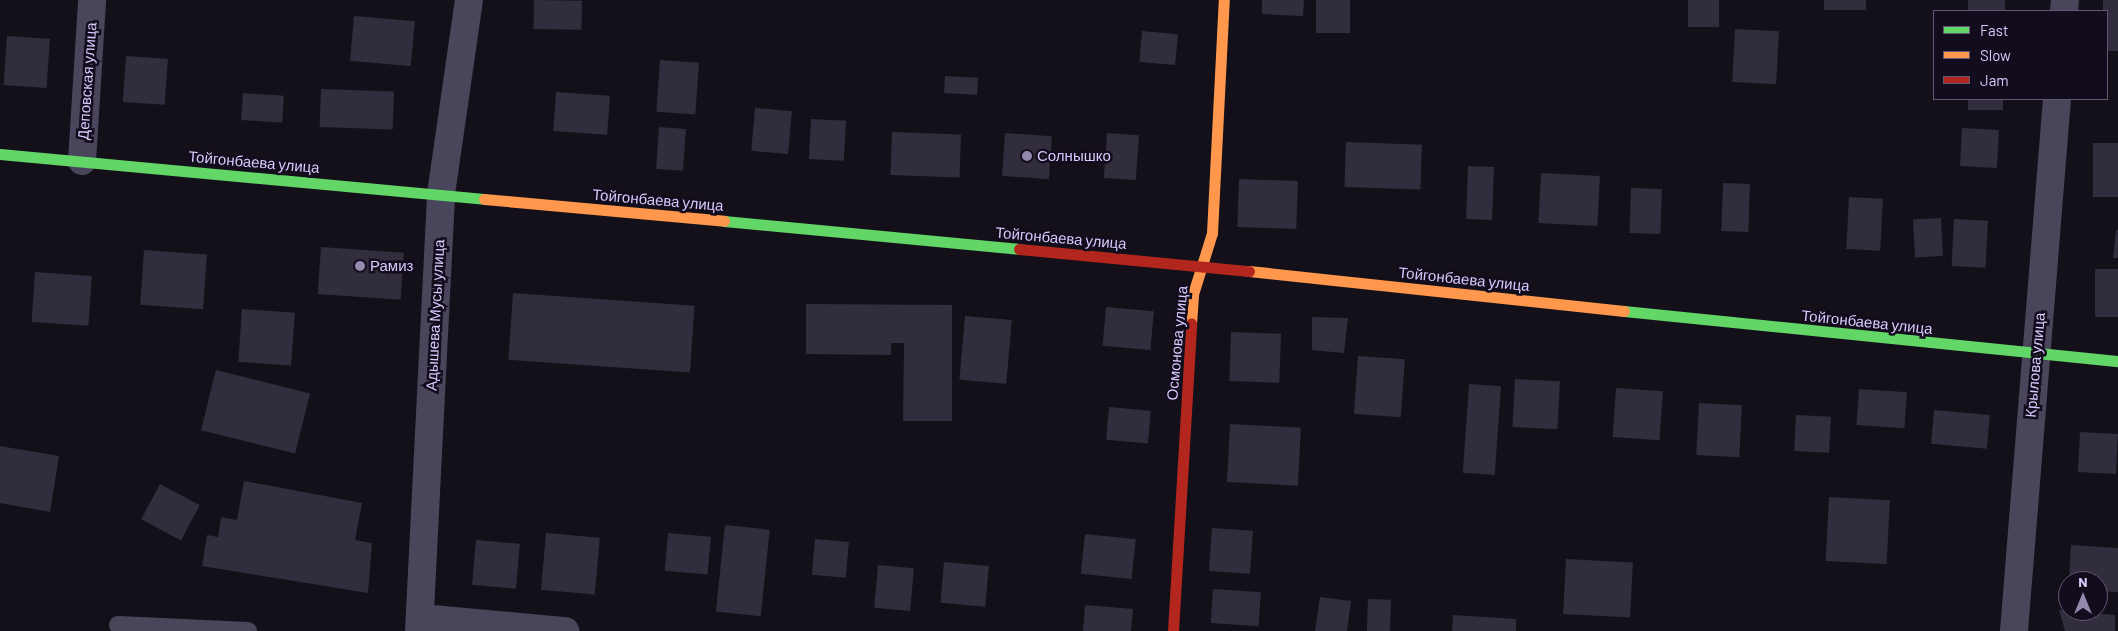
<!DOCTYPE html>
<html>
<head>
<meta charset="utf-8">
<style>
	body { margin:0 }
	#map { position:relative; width:2118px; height:631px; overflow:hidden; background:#131019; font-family:Barlow,sans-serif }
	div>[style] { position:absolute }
	.building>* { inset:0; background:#322d3c; transform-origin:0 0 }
	.lane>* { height:18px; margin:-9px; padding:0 9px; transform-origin:9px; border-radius:9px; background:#49455a }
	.street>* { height:28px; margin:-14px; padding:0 14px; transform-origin:14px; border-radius:14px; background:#49455a }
	.fast>* { height:11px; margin:-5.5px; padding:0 5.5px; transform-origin:5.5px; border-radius:5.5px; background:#63d668 }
	.slow>* { height:11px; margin:-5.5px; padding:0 5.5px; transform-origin:5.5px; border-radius:5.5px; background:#ff974d }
	.jam>* { height:11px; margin:-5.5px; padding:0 5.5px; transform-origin:5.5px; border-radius:5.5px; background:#b3261e }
	.dots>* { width:14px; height:14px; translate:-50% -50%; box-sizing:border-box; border:2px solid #120c1d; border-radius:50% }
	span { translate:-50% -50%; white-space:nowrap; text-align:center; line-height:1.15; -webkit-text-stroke:5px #120c1d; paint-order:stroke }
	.street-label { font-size:15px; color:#d9cafd }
	.poi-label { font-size:15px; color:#d9cafd }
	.left { translate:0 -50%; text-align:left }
	.legend { position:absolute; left:1933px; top:10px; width:175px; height:90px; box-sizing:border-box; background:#120c1d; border:1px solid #625877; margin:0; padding:6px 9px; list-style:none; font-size:15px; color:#d9cafd }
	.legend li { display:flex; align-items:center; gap:10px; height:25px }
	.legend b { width:25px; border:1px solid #625877 }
	.north { position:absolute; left:2058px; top:571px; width:50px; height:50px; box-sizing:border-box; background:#120c1d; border:1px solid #625877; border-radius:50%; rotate:0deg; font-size:14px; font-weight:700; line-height:20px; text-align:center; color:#d9cafd }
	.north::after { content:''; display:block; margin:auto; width:18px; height:22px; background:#9489ad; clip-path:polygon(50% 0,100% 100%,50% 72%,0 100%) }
</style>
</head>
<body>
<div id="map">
	<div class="building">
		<div style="left:534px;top:0;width:48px;height:29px;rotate:1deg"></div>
		<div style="clip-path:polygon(1262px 0,1304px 0,1303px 16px,1262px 14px)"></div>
		<div style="left:1316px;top:0;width:34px;height:33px"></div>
		<div style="left:1688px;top:0;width:31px;height:27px"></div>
		<div style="left:1824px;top:0;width:42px;height:10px"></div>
		<div style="left:1968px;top:0;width:37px;height:11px"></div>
		<div style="clip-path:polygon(2103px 0,2118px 0,2118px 51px,2107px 51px,2107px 11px,2103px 11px)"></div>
		<div style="left:354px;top:16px;width:61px;height:45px;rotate:5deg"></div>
		<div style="left:1735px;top:29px;width:44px;height:53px;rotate:3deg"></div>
		<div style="left:1142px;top:31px;width:36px;height:31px;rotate:5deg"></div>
		<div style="left:7px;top:36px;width:43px;height:49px;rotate:4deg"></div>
		<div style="left:126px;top:56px;width:42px;height:46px;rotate:4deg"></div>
		<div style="left:660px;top:60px;width:39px;height:52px;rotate:4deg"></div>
		<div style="left:945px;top:76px;width:33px;height:17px;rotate:3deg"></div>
		<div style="left:321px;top:89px;width:73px;height:38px;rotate:2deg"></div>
		<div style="left:556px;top:92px;width:54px;height:39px;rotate:4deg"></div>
		<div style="left:243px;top:93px;width:41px;height:27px;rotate:4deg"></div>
		<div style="left:1968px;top:99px;width:35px;height:11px"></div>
		<div style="left:755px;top:108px;width:37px;height:43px;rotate:5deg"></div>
		<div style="left:811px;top:119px;width:35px;height:40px;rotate:3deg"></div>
		<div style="left:659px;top:127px;width:27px;height:42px;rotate:4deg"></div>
		<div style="left:1962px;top:128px;width:37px;height:38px;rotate:3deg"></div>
		<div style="left:892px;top:132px;width:69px;height:43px;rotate:2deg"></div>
		<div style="left:1005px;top:133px;width:47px;height:43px;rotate:4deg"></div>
		<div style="left:1107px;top:133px;width:32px;height:45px;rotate:4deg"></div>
		<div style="left:1346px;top:142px;width:76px;height:45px;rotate:2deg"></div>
		<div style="left:2093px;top:143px;width:25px;height:54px"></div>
		<div style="left:1468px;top:166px;width:26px;height:53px;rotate:2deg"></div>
		<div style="left:1541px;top:173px;width:59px;height:50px;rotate:3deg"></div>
		<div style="left:1239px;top:179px;width:59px;height:48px;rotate:2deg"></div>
		<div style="left:1723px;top:183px;width:27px;height:48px;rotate:2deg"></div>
		<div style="left:1631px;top:188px;width:31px;height:45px;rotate:2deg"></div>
		<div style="left:1849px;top:197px;width:34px;height:52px;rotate:3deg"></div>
		<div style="left:1941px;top:218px;width:38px;height:28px;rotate:87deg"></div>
		<div style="left:1954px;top:219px;width:34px;height:47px;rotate:3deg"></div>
		<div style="clip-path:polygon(2116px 230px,2118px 230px,2118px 258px,2113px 258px)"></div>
		<div style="left:321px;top:247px;width:83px;height:47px;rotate:4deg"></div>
		<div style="left:144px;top:250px;width:63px;height:55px;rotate:4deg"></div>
		<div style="left:2095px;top:269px;width:23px;height:48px"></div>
		<div style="left:35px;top:272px;width:57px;height:50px;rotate:4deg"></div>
		<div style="left:513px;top:293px;width:182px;height:67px;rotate:4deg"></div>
		<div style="clip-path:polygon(806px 304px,952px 305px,952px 421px,903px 421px,904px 343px,891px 343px,891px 355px,806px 354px)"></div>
		<div style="left:1106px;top:307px;width:48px;height:39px;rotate:5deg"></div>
		<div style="left:242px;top:309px;width:53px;height:53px;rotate:4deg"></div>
		<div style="left:965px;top:316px;width:47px;height:64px;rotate:5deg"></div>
		<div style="clip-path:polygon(1312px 317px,1348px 318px,1344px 353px,1312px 350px)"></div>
		<div style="left:1231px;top:332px;width:50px;height:49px;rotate:2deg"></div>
		<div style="left:1358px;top:356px;width:47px;height:58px;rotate:4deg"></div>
		<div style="left:216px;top:370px;width:97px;height:62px;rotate:14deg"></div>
		<div style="left:1515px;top:379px;width:45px;height:48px;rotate:3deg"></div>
		<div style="left:1469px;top:384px;width:32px;height:89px;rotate:4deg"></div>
		<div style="left:1616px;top:388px;width:47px;height:49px;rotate:4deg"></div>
		<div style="left:1859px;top:389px;width:48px;height:36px;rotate:4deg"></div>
		<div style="left:1699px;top:403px;width:43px;height:52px;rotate:3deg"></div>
		<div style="left:1109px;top:407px;width:42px;height:33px;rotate:5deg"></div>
		<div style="left:1934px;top:410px;width:56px;height:34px;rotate:5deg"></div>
		<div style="left:1796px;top:415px;width:35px;height:36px;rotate:3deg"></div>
		<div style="left:1230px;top:424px;width:71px;height:58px;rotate:3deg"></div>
		<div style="left:2080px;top:432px;width:38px;height:40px;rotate:3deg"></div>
		<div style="clip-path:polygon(0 446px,59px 456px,50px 512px,0 503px)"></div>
		<div style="clip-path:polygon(244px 481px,362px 503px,355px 540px,372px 543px,368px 593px,202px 566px,207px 535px,218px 537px,221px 517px,237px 520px)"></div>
		<div style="left:160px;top:484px;width:45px;height:40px;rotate:28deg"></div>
		<div style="left:1829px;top:497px;width:61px;height:64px;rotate:3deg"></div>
		<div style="left:725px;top:525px;width:45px;height:87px;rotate:6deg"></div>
		<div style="left:1212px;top:528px;width:41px;height:43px;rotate:4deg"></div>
		<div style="left:546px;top:533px;width:54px;height:57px;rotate:5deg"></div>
		<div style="left:668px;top:533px;width:43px;height:38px;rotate:5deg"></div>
		<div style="left:1085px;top:534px;width:51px;height:40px;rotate:6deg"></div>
		<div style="left:815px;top:539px;width:34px;height:36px;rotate:5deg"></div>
		<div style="left:476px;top:540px;width:44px;height:45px;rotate:5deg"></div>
		<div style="clip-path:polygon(2071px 545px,2118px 548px,2118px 592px,2098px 591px,2098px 581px,2069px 581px)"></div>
		<div style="left:1566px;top:559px;width:67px;height:55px;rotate:3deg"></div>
		<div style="left:944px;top:562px;width:45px;height:41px;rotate:5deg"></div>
		<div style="left:878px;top:565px;width:36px;height:43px;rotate:5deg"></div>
		<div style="left:1213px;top:589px;width:48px;height:34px;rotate:4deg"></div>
		<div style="clip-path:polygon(1320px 597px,1351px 601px,1347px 631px,1315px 631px)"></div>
		<div style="left:1368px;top:599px;width:23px;height:32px;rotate:2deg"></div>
		<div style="clip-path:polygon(1085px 605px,1133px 609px,1131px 631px,1083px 631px)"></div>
		<div style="clip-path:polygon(2059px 610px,2115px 615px,2115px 631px,2065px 631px)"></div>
		<div style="clip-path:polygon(1453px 615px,1516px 619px,1516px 631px,1452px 631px)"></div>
	</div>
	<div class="lane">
		<div style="left:118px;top:625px;width:130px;rotate:2.6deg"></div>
	</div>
	<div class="street">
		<div style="left:2064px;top:11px;width:11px;rotate:-85deg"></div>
		<div style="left:82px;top:161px;width:161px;rotate:-86.4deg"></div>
		<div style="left:421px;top:618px;width:145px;rotate:5.2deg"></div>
		<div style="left:419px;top:631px;width:438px;rotate:-87.1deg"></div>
		<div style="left:441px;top:194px;width:196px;rotate:-81.8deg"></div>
		<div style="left:2014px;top:631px;width:534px;rotate:-85.38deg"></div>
	</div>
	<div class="fast">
		<div style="left:0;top:154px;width:486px;rotate:5.3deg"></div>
		<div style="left:724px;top:221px;width:296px;rotate:5.4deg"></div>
		<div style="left:1624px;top:311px;width:497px;rotate:5.8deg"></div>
	</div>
	<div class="slow">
		<div style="left:484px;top:199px;width:241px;rotate:5.2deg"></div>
		<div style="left:1249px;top:271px;width:377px;rotate:6.1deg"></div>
		<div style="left:1191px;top:324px;width:30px;rotate:-86deg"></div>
		<div style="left:1193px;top:294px;width:64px;rotate:-72.7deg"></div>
		<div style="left:1212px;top:233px;width:233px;rotate:-87.1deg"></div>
	</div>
	<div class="jam">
		<div style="left:1019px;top:249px;width:231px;rotate:5.5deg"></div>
		<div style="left:1173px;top:631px;width:308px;rotate:-86.6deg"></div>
	</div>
	<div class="dots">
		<div style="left:1027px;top:156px;background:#9489ad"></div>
		<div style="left:360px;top:266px;background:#9489ad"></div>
	</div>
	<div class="street-label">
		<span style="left:87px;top:81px;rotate:-86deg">Деповская улица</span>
		<span style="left:254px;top:162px;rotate:5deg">Тойгонбаева улица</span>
		<span style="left:658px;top:200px;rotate:5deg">Тойгонбаева улица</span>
		<span style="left:1061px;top:238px;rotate:5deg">Тойгонбаева улица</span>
		<span style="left:1464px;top:279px;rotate:6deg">Тойгонбаева улица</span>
		<span style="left:435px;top:315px;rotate:-87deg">Адышева Мусы улица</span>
		<span style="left:1867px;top:322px;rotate:6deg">Тойгонбаева улица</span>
		<span style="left:1177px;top:343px;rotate:-85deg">Осмонова улица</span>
		<span style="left:2035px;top:365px;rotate:-85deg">Крылова улица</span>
	</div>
	<div class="poi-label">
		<span class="left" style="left:1037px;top:156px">Солнышко</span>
		<span class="left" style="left:370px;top:266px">Рамиз</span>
	</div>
	<ul class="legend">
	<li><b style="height:6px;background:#63d668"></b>Fast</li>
	<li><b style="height:6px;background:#ff974d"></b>Slow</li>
	<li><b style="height:6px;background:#b3261e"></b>Jam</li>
	</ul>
	<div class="north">N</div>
</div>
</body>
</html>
